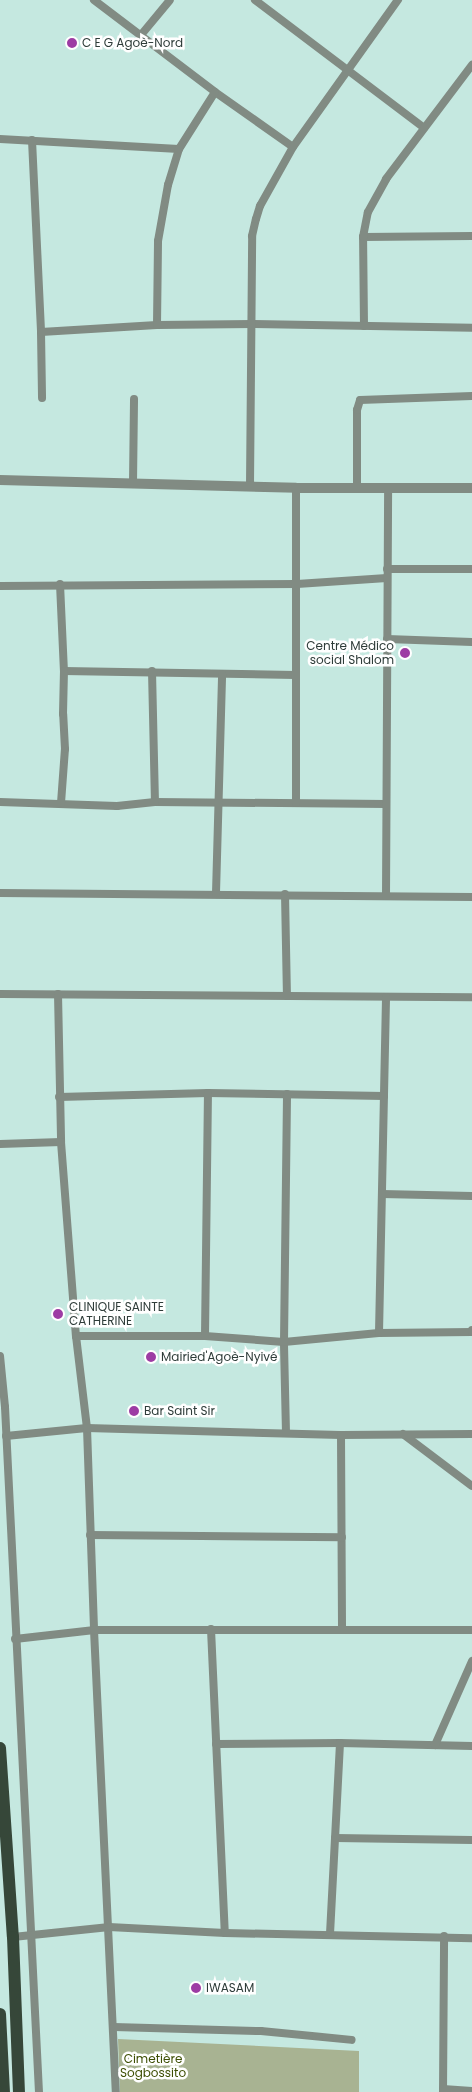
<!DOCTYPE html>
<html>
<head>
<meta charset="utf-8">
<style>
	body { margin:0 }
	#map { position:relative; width:472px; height:2092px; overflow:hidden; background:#c5e8e0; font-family:Poppins,sans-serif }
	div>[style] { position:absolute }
	.green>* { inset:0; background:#a8b392 }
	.minor>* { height:8px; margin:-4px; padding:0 4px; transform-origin:4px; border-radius:4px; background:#818b83 }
	.tertiary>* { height:10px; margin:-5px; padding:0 5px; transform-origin:5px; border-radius:5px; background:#818b83 }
	.primary>* { height:12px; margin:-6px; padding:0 6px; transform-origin:6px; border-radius:6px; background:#364739 }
	.dots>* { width:14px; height:14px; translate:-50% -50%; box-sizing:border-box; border:2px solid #fff; border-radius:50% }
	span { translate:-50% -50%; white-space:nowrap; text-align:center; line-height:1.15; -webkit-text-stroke:5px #fff; paint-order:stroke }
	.poi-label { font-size:12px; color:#2e3c39 }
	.left { translate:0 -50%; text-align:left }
	.right { translate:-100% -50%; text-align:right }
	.park-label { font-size:12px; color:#3e4f04 }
</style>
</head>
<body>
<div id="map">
	<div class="green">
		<div style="clip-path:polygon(118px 2039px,359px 2051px,359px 2092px,120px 2092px)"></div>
	</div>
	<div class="minor">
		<div style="left:94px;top:0;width:152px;rotate:37.2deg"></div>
		<div style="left:215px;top:92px;width:95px;rotate:35.2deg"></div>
		<div style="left:255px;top:0;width:212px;rotate:37.1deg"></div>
		<div style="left:141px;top:35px;width:45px;rotate:-50.4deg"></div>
		<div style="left:0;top:139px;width:179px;rotate:3.2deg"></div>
		<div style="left:32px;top:140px;width:192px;rotate:87.3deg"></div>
		<div style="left:41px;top:332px;width:66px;rotate:89.1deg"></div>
		<div style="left:363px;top:237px;width:109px;rotate:-0.5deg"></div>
		<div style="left:157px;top:325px;width:84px;rotate:-89.3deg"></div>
		<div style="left:158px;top:241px;width:57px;rotate:-79.9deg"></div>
		<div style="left:168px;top:185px;width:38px;rotate:-73deg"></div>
		<div style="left:179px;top:149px;width:67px;rotate:-57.7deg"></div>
		<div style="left:364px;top:326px;width:89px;rotate:-90.6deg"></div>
		<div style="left:363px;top:237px;width:25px;rotate:-79deg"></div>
		<div style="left:368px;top:212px;width:38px;rotate:-61deg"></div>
		<div style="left:386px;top:179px;width:143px;rotate:-53deg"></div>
		<div style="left:41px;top:332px;width:116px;rotate:-3.5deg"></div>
		<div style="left:157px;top:325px;width:96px;rotate:-0.6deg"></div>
		<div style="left:253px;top:324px;width:219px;rotate:1deg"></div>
		<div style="left:133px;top:483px;width:84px;rotate:-89.3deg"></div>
		<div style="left:250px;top:485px;width:249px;rotate:-89.5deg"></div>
		<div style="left:252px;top:236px;width:17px;rotate:-77deg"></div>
		<div style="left:256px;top:219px;width:14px;rotate:-73deg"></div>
		<div style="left:260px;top:206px;width:68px;rotate:-60.8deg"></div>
		<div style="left:293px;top:147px;width:181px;rotate:-54.5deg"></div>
		<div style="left:357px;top:489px;width:79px;rotate:-90deg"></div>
		<div style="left:357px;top:410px;width:10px;rotate:-73deg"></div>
		<div style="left:360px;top:400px;width:112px;rotate:-2deg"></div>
		<div style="left:387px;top:569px;width:85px"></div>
		<div style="left:60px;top:584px;width:87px;rotate:87.4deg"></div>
		<div style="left:64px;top:671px;width:231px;rotate:1deg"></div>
		<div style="left:0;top:586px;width:297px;rotate:-0.4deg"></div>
		<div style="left:297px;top:584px;width:90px;rotate:-3.8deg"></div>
		<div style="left:387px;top:639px;width:85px;rotate:2deg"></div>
		<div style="left:152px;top:671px;width:131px;rotate:88.7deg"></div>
		<div style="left:155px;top:802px;width:231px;rotate:0.5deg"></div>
		<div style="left:0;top:802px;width:117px;rotate:2deg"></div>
		<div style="left:117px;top:806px;width:38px;rotate:-6deg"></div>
		<div style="left:61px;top:803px;width:54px;rotate:-85.8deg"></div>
		<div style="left:65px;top:749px;width:35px;rotate:-93deg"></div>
		<div style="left:63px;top:714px;width:43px;rotate:-88.7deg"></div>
		<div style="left:296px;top:803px;width:315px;rotate:-90deg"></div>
		<div style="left:0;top:893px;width:472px;rotate:0.5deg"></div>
		<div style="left:216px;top:893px;width:219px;rotate:-88.4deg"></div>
		<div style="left:285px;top:894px;width:102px;rotate:88.9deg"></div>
		<div style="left:386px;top:896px;width:408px;rotate:-89.7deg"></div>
		<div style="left:0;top:994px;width:472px;rotate:0.4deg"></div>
		<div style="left:58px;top:994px;width:148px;rotate:88.8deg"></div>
		<div style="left:61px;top:1142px;width:195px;rotate:85.6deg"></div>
		<div style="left:76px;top:1336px;width:93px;rotate:83.2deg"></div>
		<div style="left:87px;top:1428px;width:202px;rotate:88deg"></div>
		<div style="left:94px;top:1630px;width:463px;rotate:87.3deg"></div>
		<div style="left:59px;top:1097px;width:149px;rotate:-1.5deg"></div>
		<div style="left:208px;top:1093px;width:176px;rotate:1deg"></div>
		<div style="left:0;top:1144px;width:61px;rotate:-1.9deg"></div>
		<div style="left:382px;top:1194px;width:90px;rotate:1.3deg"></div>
		<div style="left:379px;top:1333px;width:336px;rotate:-88.8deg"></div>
		<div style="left:76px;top:1336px;width:129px"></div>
		<div style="left:205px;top:1336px;width:79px;rotate:4.3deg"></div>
		<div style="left:284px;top:1342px;width:95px;rotate:-5.4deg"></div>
		<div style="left:379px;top:1333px;width:93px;rotate:-0.6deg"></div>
		<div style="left:472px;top:1332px;width:2px;rotate:-90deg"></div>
		<div style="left:205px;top:1336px;width:243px;rotate:-89.3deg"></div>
		<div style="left:0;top:1356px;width:51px;rotate:84.4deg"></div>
		<div style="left:5px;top:1407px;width:686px;rotate:87.16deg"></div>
		<div style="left:286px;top:1433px;width:91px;rotate:-91.3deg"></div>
		<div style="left:284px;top:1342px;width:248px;rotate:-89.3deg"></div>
		<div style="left:403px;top:1434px;width:86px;rotate:37deg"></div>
		<div style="left:341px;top:1435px;width:194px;rotate:89.7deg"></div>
		<div style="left:6px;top:1436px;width:81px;rotate:-5.6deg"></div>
		<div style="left:87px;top:1428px;width:254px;rotate:1.6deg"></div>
		<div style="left:341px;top:1435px;width:131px;rotate:-0.4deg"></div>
		<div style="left:90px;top:1535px;width:252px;rotate:0.5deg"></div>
		<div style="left:211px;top:1629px;width:304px;rotate:87.4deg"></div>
		<div style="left:15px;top:1639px;width:80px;rotate:-6.5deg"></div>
		<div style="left:94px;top:1630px;width:378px"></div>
		<div style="left:216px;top:1744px;width:124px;rotate:-0.5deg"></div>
		<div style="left:340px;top:1743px;width:132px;rotate:1.3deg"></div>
		<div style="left:435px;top:1745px;width:92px;rotate:-66.2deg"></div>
		<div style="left:335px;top:1838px;width:137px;rotate:0.8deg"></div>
		<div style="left:330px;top:1934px;width:191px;rotate:-87deg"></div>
		<div style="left:13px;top:1937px;width:97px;rotate:-5.9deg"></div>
		<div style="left:109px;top:1927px;width:116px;rotate:3deg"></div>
		<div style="left:225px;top:1933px;width:247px;rotate:1.2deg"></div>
		<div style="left:114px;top:2027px;width:147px;rotate:1.6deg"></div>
		<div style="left:261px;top:2031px;width:91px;rotate:5.6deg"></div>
		<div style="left:443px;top:2089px;width:29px;rotate:4deg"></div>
		<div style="left:443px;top:2092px;width:156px;rotate:-89.6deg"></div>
	</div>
	<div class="tertiary">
		<div style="left:0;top:480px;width:296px;rotate:1.5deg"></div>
		<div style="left:296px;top:488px;width:176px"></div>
	</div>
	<div class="primary">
		<div style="left:0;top:1748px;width:189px;rotate:86.1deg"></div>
		<div style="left:13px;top:1937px;width:155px;rotate:87.8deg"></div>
		<div style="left:0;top:2014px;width:78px;rotate:87.1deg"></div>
	</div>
	<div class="dots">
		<div style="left:72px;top:43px;background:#9d3ca4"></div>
		<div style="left:405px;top:653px;background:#9d3ca4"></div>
		<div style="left:58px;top:1314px;background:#9d3ca4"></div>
		<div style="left:151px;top:1357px;background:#9d3ca4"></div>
		<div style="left:134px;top:1411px;background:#9d3ca4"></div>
		<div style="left:196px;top:1988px;background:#9d3ca4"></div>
	</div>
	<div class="poi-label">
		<span class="left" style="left:82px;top:43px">C E G Agoè-Nord</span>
		<span class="right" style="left:394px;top:653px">Centre Médico<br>social Shalom</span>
		<span class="left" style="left:69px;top:1314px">CLINIQUE SAINTE<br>CATHERINE</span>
		<span class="left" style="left:161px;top:1357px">Mairied'Agoè-Nyivé</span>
		<span class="left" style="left:144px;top:1411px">Bar Saint Sir</span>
		<span class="left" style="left:206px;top:1988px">IWASAM</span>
	</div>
	<div class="park-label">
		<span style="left:153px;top:2066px">Cimetière<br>Sogbossito</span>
	</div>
</div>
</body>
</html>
